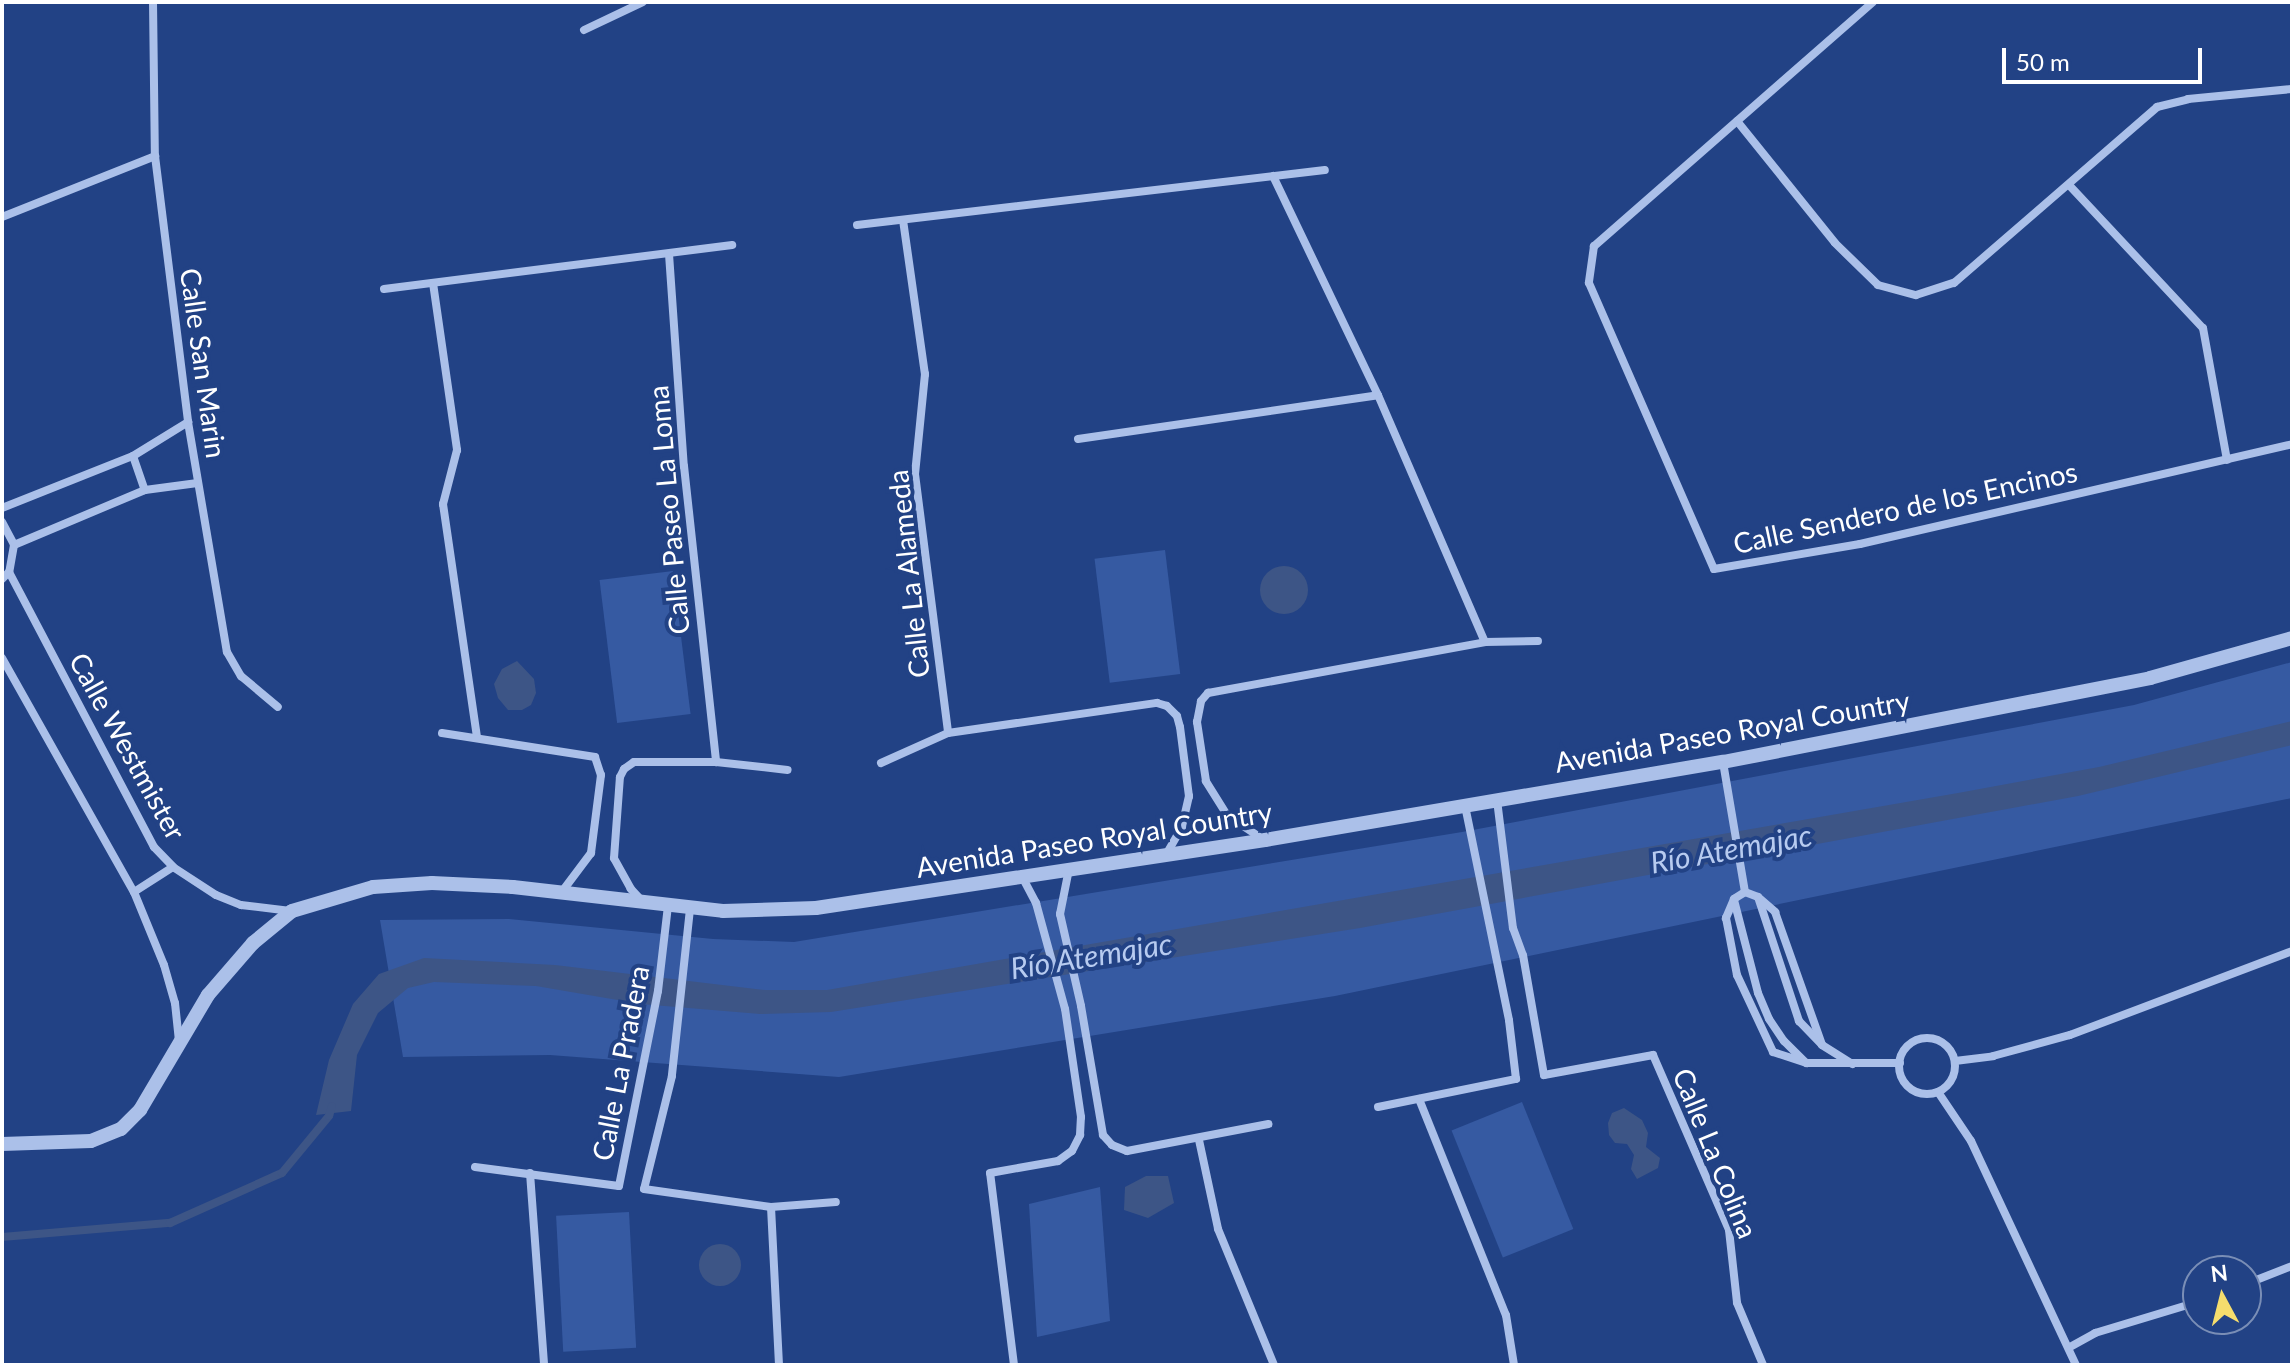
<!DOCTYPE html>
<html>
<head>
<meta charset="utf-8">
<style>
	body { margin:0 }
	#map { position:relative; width:2294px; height:1367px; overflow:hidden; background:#224285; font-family:Lato,sans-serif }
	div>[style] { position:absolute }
	.green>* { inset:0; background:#365aa2; transform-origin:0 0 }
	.water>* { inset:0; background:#3d5586 }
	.round { border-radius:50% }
	.stream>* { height:8px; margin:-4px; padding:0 4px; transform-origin:4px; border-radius:4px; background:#3d5586 }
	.minor>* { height:8px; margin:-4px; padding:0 4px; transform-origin:4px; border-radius:4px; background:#abc0e9 }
	.minor>.ring { margin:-4px; padding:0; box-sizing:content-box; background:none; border:8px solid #abc0e9; border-radius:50% }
	.tertiary>* { height:14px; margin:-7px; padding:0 7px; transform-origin:7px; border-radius:7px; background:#abc0e9 }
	span { translate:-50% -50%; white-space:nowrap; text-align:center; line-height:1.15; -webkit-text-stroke:8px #224285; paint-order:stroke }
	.street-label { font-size:28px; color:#fff }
	.water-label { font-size:30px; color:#b7cbf0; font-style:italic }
	.frame { position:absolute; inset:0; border:4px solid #fff; pointer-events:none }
	.north { position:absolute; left:2182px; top:1255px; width:80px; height:80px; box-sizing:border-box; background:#224285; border:2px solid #7a8eb6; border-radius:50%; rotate:353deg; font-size:22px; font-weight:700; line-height:32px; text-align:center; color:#fff }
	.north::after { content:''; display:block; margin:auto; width:28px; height:36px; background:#f5dd6d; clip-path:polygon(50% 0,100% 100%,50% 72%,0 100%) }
	.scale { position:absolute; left:2002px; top:48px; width:200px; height:36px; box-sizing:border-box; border:4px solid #fff; border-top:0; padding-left:10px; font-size:24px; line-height:28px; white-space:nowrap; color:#fff; -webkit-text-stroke:6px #224285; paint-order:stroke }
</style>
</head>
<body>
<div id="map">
	<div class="green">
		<div style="left:1165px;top:550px;width:125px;height:71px;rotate:83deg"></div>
		<div style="left:673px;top:571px;width:144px;height:74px;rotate:83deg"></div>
		<div style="clip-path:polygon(2292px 662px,2292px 798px,1335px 996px,839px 1077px,550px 1055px,403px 1057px,380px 920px,509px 919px,713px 939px,794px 942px,1462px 832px,2134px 705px)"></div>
		<div style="left:1522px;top:1102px;width:137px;height:76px;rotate:68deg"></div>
		<div style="clip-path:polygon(1100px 1187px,1110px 1321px,1037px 1337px,1029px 1204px)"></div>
		<div style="left:629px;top:1212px;width:136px;height:73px;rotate:87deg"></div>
	</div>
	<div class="water">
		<div class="round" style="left:1260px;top:566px;width:48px;height:48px"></div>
		<div style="clip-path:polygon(517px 661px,534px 679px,536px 693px,531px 705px,522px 710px,508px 710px,498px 698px,494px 684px,502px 669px)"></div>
		<div style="clip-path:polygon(2292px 721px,2292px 745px,2078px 796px,1360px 928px,831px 1012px,760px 1014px,641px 1004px,536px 986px,434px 982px,408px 988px,378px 1013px,357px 1055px,351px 1111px,316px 1115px,329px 1060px,353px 1004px,379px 974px,424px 958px,555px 965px,765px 990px,827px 990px,1958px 793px,2099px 767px)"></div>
		<div style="clip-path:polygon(1624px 1108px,1642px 1120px,1648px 1133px,1646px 1147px,1660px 1158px,1658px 1168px,1637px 1179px,1631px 1169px,1634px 1155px,1627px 1144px,1615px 1143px,1609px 1135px,1608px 1123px,1612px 1113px)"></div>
		<div style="clip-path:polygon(1146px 1176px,1168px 1176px,1174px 1203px,1148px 1218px,1124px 1210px,1125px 1187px)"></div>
		<div class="round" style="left:699px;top:1244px;width:42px;height:42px"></div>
	</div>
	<div class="stream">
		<div style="left:2px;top:1237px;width:169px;rotate:-4.8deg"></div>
		<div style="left:170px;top:1223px;width:123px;rotate:-24.1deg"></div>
		<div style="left:282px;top:1173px;width:74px;rotate:-50.5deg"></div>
		<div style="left:329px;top:1116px;width:10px;rotate:-73deg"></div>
	</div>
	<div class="minor">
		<div style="left:153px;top:2px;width:154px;rotate:89.3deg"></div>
		<div style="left:155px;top:156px;width:268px;rotate:82.9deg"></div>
		<div style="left:188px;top:422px;width:233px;rotate:80.4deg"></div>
		<div style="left:227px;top:652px;width:28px;rotate:60deg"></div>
		<div style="left:241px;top:676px;width:48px;rotate:40deg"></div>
		<div style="left:1873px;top:2px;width:371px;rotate:138.8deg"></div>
		<div style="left:1594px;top:246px;width:37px;rotate:98deg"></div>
		<div style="left:1589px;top:283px;width:312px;rotate:66.4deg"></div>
		<div style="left:1714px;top:569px;width:148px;rotate:-9.7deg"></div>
		<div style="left:1860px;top:544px;width:443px;rotate:-13deg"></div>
		<div style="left:584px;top:30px;width:65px;rotate:-25.4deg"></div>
		<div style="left:1737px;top:121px;width:156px;rotate:51.2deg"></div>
		<div style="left:1835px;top:243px;width:60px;rotate:44.3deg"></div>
		<div style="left:1878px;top:285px;width:39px;rotate:15deg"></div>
		<div style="left:1916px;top:295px;width:40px;rotate:-18deg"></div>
		<div style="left:1954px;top:283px;width:269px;rotate:-40.9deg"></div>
		<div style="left:2157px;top:107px;width:32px;rotate:-14deg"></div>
		<div style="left:2188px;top:99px;width:104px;rotate:-5.5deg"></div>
		<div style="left:1273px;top:176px;width:243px;rotate:64.4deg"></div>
		<div style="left:1378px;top:395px;width:269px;rotate:66.6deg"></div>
		<div style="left:2069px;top:185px;width:196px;rotate:46.9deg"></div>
		<div style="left:2203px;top:328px;width:134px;rotate:79.7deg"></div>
		<div style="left:2px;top:217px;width:165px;rotate:-21.7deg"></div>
		<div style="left:903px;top:220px;width:156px;rotate:81.9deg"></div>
		<div style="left:925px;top:374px;width:100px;rotate:95.7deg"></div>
		<div style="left:915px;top:474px;width:261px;rotate:82.7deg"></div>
		<div style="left:857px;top:225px;width:471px;rotate:-6.7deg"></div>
		<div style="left:669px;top:254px;width:213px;rotate:86deg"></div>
		<div style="left:684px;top:466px;width:298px;rotate:83.8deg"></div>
		<div style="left:433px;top:283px;width:169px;rotate:81.8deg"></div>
		<div style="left:457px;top:450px;width:56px;rotate:104.5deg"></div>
		<div style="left:443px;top:504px;width:234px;rotate:81.7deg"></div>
		<div style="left:384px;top:289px;width:351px;rotate:-7.2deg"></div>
		<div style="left:1078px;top:439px;width:303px;rotate:-8.3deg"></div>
		<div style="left:133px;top:456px;width:36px;rotate:71deg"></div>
		<div style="left:2px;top:508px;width:141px;rotate:-21.7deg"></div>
		<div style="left:133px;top:456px;width:65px;rotate:-31.7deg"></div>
		<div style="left:2px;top:522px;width:26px;rotate:62deg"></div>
		<div style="left:14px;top:545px;width:27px;rotate:100deg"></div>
		<div style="left:9px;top:572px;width:10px;rotate:135deg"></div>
		<div style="left:14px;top:545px;width:142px;rotate:-22.8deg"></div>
		<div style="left:145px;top:490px;width:53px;rotate:-7.5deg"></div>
		<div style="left:9px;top:572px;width:311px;rotate:62.2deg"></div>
		<div style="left:154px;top:847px;width:28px;rotate:46deg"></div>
		<div style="left:173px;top:867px;width:51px;rotate:33.1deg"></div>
		<div style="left:216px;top:895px;width:27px;rotate:22deg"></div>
		<div style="left:241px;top:905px;width:50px;rotate:6.8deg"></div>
		<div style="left:2px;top:658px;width:269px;rotate:60.6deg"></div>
		<div style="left:134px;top:892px;width:79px;rotate:67.7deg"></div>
		<div style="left:164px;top:965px;width:40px;rotate:74deg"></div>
		<div style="left:175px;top:1003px;width:39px;rotate:84deg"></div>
		<div style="left:442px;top:733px;width:155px;rotate:8.9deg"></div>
		<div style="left:595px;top:757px;width:19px;rotate:72deg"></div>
		<div style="left:601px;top:775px;width:79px;rotate:97.3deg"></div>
		<div style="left:591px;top:853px;width:50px;rotate:126.9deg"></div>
		<div style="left:1723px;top:762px;width:132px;rotate:80.4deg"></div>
		<div style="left:881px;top:763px;width:73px;rotate:-24.1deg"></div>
		<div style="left:948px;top:733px;width:211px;rotate:-8.2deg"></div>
		<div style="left:1157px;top:703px;width:10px;rotate:17deg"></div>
		<div style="left:1167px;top:706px;width:14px;rotate:45deg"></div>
		<div style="left:1177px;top:716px;width:11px;rotate:75deg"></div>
		<div style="left:1180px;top:727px;width:70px;rotate:82.6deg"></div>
		<div style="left:1189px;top:796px;width:32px;rotate:103deg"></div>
		<div style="left:1182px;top:827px;width:32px;rotate:120deg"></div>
		<div style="left:1497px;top:800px;width:129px;rotate:82.9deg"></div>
		<div style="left:1513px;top:928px;width:29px;rotate:70deg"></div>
		<div style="left:1523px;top:955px;width:122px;rotate:80.1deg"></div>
		<div style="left:1544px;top:1075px;width:111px;rotate:-10.4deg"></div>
		<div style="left:1653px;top:1055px;width:191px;rotate:66.5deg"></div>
		<div style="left:1729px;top:1230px;width:73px;rotate:83.7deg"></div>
		<div style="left:1737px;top:1303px;width:67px;rotate:67.2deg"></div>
		<div style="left:1264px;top:840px;width:45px;rotate:-146deg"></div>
		<div style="left:1227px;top:815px;width:40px;rotate:-122deg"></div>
		<div style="left:1206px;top:781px;width:60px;rotate:-98.7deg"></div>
		<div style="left:1197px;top:722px;width:21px;rotate:-79deg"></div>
		<div style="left:1201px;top:701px;width:11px;rotate:-49deg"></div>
		<div style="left:1208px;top:693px;width:282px;rotate:-10.4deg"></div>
		<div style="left:1485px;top:642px;width:53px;rotate:-1.1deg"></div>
		<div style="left:1069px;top:869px;width:46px;rotate:101.3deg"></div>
		<div style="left:1060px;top:914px;width:94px;rotate:77.1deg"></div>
		<div style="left:1081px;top:1006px;width:131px;rotate:80.3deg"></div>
		<div style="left:1103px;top:1135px;width:13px;rotate:48deg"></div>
		<div style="left:1112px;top:1145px;width:16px;rotate:22deg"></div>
		<div style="left:1127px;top:1151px;width:144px;rotate:-10.8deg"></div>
		<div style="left:134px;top:892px;width:46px;rotate:-32.7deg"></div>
		<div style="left:1745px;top:892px;width:13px;rotate:148deg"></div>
		<div style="left:1734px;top:899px;width:21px;rotate:113deg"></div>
		<div style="left:1726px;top:918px;width:58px;rotate:79.1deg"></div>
		<div style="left:1737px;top:975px;width:85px;rotate:64.9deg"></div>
		<div style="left:1773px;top:1052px;width:36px;rotate:18deg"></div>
		<div style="left:1807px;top:1063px;width:93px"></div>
		<div style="left:1745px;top:892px;width:14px;rotate:21deg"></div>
		<div style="left:1758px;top:897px;width:131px;rotate:71.7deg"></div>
		<div style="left:1799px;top:1021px;width:33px;rotate:46deg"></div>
		<div style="left:1758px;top:897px;width:23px;rotate:41deg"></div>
		<div style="left:1775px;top:912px;width:141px;rotate:70.5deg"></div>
		<div style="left:1822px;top:1045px;width:36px;rotate:32deg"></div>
		<div style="left:1734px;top:900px;width:96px;rotate:75.5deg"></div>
		<div style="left:1758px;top:993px;width:28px;rotate:67deg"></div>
		<div style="left:1769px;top:1019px;width:27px;rotate:56deg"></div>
		<div style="left:1784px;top:1041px;width:31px;rotate:45deg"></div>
		<div style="left:643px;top:902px;width:18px;rotate:-133deg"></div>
		<div style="left:631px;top:889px;width:35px;rotate:-119deg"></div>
		<div style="left:614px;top:858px;width:81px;rotate:-85.8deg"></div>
		<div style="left:620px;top:777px;width:9px;rotate:-63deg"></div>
		<div style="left:624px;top:769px;width:12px;rotate:-35deg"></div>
		<div style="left:634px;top:762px;width:82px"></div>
		<div style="left:716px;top:762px;width:72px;rotate:6.3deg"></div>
		<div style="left:690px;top:909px;width:168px;rotate:96.2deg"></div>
		<div style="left:672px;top:1076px;width:116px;rotate:103.9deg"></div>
		<div style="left:644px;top:1189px;width:128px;rotate:8.1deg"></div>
		<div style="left:771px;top:1207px;width:65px;rotate:-4.4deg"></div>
		<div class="ring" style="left:1899px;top:1038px;width:48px;height:48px"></div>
		<div style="left:1955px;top:1061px;width:38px;rotate:-7deg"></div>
		<div style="left:1993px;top:1056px;width:80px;rotate:-15.3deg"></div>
		<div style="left:2070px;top:1035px;width:237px;rotate:-20.7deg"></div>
		<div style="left:1938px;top:1092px;width:59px;rotate:56deg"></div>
		<div style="left:1971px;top:1141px;width:247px;rotate:64.9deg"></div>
		<div style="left:1419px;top:1099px;width:233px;rotate:68.1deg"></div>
		<div style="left:1506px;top:1315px;width:51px;rotate:80.9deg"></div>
		<div style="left:1378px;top:1107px;width:141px;rotate:-11.5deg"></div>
		<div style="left:1516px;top:1079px;width:59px;rotate:-96.8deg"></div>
		<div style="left:1509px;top:1020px;width:218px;rotate:-101.6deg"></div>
		<div style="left:1199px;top:1140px;width:91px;rotate:77.9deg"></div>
		<div style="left:1218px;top:1229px;width:147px;rotate:67.6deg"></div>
		<div style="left:475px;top:1167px;width:145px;rotate:7.5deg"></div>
		<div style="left:619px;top:1186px;width:199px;rotate:-78.7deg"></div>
		<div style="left:658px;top:991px;width:86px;rotate:-83.3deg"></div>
		<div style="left:530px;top:1173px;width:193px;rotate:85.8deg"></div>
		<div style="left:771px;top:1207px;width:158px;rotate:87.1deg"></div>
		<div style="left:2246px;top:1284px;width:49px;rotate:-21.4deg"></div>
		<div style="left:2070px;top:1347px;width:29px;rotate:-29deg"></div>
		<div style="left:2095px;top:1333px;width:108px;rotate:-16.8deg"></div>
		<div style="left:1014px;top:1365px;width:193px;rotate:-97.1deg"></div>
		<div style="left:990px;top:1173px;width:69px;rotate:-10deg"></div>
		<div style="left:1058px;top:1161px;width:17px;rotate:-36deg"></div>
		<div style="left:1072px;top:1151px;width:18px;rotate:-63deg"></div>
		<div style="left:1080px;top:1135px;width:18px;rotate:-87deg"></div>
		<div style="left:1081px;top:1117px;width:109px;rotate:-98.4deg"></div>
		<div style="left:1065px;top:1009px;width:110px;rotate:-105.3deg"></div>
		<div style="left:1036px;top:903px;width:32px;rotate:-118deg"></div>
	</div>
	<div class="tertiary">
		<div style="left:2px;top:1144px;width:89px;rotate:-1.9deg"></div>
		<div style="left:91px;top:1141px;width:32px;rotate:-22deg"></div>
		<div style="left:121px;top:1129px;width:27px;rotate:-45deg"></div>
		<div style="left:140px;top:1110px;width:134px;rotate:-59.4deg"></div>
		<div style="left:208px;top:995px;width:69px;rotate:-49.1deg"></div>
		<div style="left:253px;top:943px;width:50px;rotate:-39.4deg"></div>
		<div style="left:292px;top:911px;width:84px;rotate:-16.5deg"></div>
		<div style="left:373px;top:887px;width:59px;rotate:-3.9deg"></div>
		<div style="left:432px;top:883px;width:81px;rotate:2.8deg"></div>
		<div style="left:513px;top:887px;width:211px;rotate:6.5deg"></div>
		<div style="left:723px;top:911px;width:93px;rotate:-1.8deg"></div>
		<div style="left:816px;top:908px;width:454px;rotate:-8.6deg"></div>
		<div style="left:1265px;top:840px;width:465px;rotate:-9.7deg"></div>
		<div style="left:1723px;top:762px;width:435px;rotate:-11.1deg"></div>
		<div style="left:2150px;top:678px;width:148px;rotate:-15.7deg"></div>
	</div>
	<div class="street-label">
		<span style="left:204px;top:363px;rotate:82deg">Calle San Marin</span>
		<span style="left:1905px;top:507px;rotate:-12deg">Calle Sendero de los Encinos</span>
		<span style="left:668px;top:510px;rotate:-95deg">Calle Paseo La Loma</span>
		<span style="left:908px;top:574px;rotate:-96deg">Calle La Alameda</span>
		<span style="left:1732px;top:731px;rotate:-10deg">Avenida Paseo Royal Country</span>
		<span style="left:128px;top:746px;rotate:61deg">Calle Westmister</span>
		<span style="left:1094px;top:839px;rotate:-9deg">Avenida Paseo Royal Country</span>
		<span style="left:620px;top:1063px;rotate:-79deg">Calle La Pradera</span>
		<span style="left:1716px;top:1153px;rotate:68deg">Calle La Colina</span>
	</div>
	<div class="water-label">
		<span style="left:1731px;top:848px;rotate:-10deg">Río Atemajac</span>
		<span style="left:1091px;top:955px;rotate:-9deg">Río Atemajac</span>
	</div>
	<div class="frame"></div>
	<div class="north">N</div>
	<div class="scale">50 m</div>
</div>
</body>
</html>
